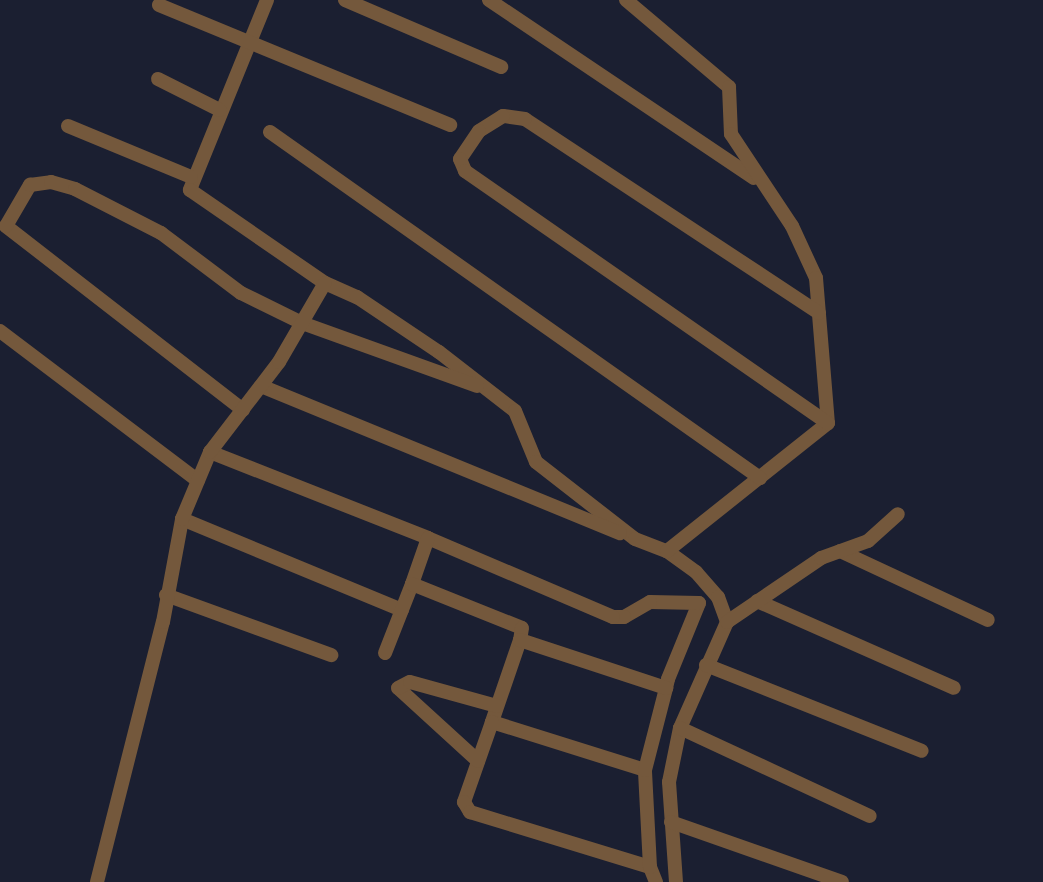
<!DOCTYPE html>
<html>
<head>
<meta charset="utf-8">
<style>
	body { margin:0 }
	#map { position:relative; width:1043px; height:882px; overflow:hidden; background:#1b1f31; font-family:Jost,sans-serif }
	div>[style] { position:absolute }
	.minor>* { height:14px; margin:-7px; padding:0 7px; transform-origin:7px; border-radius:7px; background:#74583c }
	span { translate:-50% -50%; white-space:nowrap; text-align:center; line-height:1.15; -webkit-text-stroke:8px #1b1f31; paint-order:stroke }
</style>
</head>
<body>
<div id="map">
	<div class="minor">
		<div style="left:267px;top:0;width:205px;rotate:112.1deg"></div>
		<div style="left:190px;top:190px;width:164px;rotate:34.6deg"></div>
		<div style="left:325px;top:283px;width:35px;rotate:24deg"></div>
		<div style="left:357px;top:297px;width:99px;rotate:33.9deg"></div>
		<div style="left:439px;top:352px;width:96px;rotate:37.8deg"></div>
		<div style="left:515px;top:411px;width:55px;rotate:67.6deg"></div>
		<div style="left:536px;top:462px;width:125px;rotate:37.9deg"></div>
		<div style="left:635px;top:539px;width:34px;rotate:21deg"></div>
		<div style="left:667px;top:551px;width:36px;rotate:36deg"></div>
		<div style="left:696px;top:572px;width:33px;rotate:49deg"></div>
		<div style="left:718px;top:597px;width:27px;rotate:70deg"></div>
		<div style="left:727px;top:622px;width:116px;rotate:113.9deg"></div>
		<div style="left:680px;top:728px;width:55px;rotate:101.5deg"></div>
		<div style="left:669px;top:782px;width:100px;rotate:86deg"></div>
		<div style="left:345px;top:0;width:170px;rotate:23.2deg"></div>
		<div style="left:489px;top:0;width:319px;rotate:33.9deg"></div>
		<div style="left:626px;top:0;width:135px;rotate:40.2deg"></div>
		<div style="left:729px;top:87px;width:47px;rotate:87.6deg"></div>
		<div style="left:731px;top:134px;width:110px;rotate:56.5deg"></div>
		<div style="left:792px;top:226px;width:57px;rotate:65.2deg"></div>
		<div style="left:816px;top:278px;width:145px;rotate:85.3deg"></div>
		<div style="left:828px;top:423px;width:206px;rotate:141.5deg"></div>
		<div style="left:159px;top:5px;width:315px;rotate:22.4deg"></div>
		<div style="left:158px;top:79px;width:69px;rotate:26.6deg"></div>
		<div style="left:68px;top:126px;width:133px;rotate:22.5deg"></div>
		<div style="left:270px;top:132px;width:600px;rotate:35.23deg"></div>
		<div style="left:819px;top:313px;width:352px;rotate:-146.6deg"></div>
		<div style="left:525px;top:119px;width:22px;rotate:-172deg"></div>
		<div style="left:503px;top:116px;width:28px;rotate:148deg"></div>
		<div style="left:479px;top:131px;width:34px;rotate:124deg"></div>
		<div style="left:460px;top:159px;width:13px;rotate:67deg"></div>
		<div style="left:465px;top:171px;width:442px;rotate:34.8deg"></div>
		<div style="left:0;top:331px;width:248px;rotate:37.1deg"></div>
		<div style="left:261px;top:386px;width:388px;rotate:22.3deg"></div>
		<div style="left:243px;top:410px;width:300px;rotate:-142.2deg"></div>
		<div style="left:6px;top:226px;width:48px;rotate:-59.7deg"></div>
		<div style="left:30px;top:185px;width:21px;rotate:-8deg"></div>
		<div style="left:51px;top:182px;width:25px;rotate:16deg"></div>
		<div style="left:75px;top:189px;width:97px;rotate:27.1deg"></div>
		<div style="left:161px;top:233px;width:100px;rotate:36.9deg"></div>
		<div style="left:241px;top:293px;width:68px;rotate:26.2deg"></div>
		<div style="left:302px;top:323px;width:186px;rotate:19.8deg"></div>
		<div style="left:210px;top:452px;width:234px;rotate:21.5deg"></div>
		<div style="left:182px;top:519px;width:238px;rotate:22.5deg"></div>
		<div style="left:840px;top:551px;width:163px;rotate:25deg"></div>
		<div style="left:166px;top:595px;width:176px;rotate:20deg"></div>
		<div style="left:757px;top:601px;width:215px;rotate:23.8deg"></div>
		<div style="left:727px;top:622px;width:114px;rotate:-34.2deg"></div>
		<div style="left:821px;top:558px;width:50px;rotate:-19.9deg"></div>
		<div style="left:868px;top:541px;width:40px;rotate:-42deg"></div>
		<div style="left:520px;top:640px;width:87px;rotate:108.9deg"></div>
		<div style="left:492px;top:722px;width:160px;rotate:17.4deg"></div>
		<div style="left:385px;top:653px;width:74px;rotate:-68.6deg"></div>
		<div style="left:706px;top:665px;width:232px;rotate:21.7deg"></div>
		<div style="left:492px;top:722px;width:85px;rotate:109.3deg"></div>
		<div style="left:464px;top:802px;width:12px;rotate:59deg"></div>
		<div style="left:470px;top:812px;width:188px;rotate:17deg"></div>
		<div style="left:680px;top:728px;width:209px;rotate:24.9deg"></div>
		<div style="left:478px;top:761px;width:108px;rotate:-137.6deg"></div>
		<div style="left:398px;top:688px;width:13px;rotate:-27deg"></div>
		<div style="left:410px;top:682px;width:90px;rotate:15.4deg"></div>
		<div style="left:671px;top:822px;width:181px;rotate:19.3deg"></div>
		<div style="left:97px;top:882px;width:268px;rotate:-75.8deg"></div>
		<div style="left:163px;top:622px;width:105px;rotate:-79.5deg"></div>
		<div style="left:182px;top:519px;width:73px;rotate:-67.3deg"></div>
		<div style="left:210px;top:452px;width:113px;rotate:-52.5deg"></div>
		<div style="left:279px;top:362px;width:91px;rotate:-59.8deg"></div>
		<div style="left:656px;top:882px;width:16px;rotate:-112deg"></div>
		<div style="left:650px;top:867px;width:97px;rotate:-93deg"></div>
		<div style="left:645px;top:770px;width:85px;rotate:-75.6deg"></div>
		<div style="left:666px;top:688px;width:9px;rotate:-77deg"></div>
		<div style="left:668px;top:679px;width:82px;rotate:-67.8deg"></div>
		<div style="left:699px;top:603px;width:49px;rotate:-178.8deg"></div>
		<div style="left:650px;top:602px;width:30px;rotate:150deg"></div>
		<div style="left:624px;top:617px;width:11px;rotate:180deg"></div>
		<div style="left:613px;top:617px;width:201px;rotate:-156.9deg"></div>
		<div style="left:428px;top:538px;width:49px;rotate:109.2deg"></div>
		<div style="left:412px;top:584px;width:118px;rotate:21.8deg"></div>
		<div style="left:522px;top:628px;width:12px;rotate:99deg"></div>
		<div style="left:520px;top:640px;width:154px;rotate:18.2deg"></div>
	</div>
</div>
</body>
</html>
